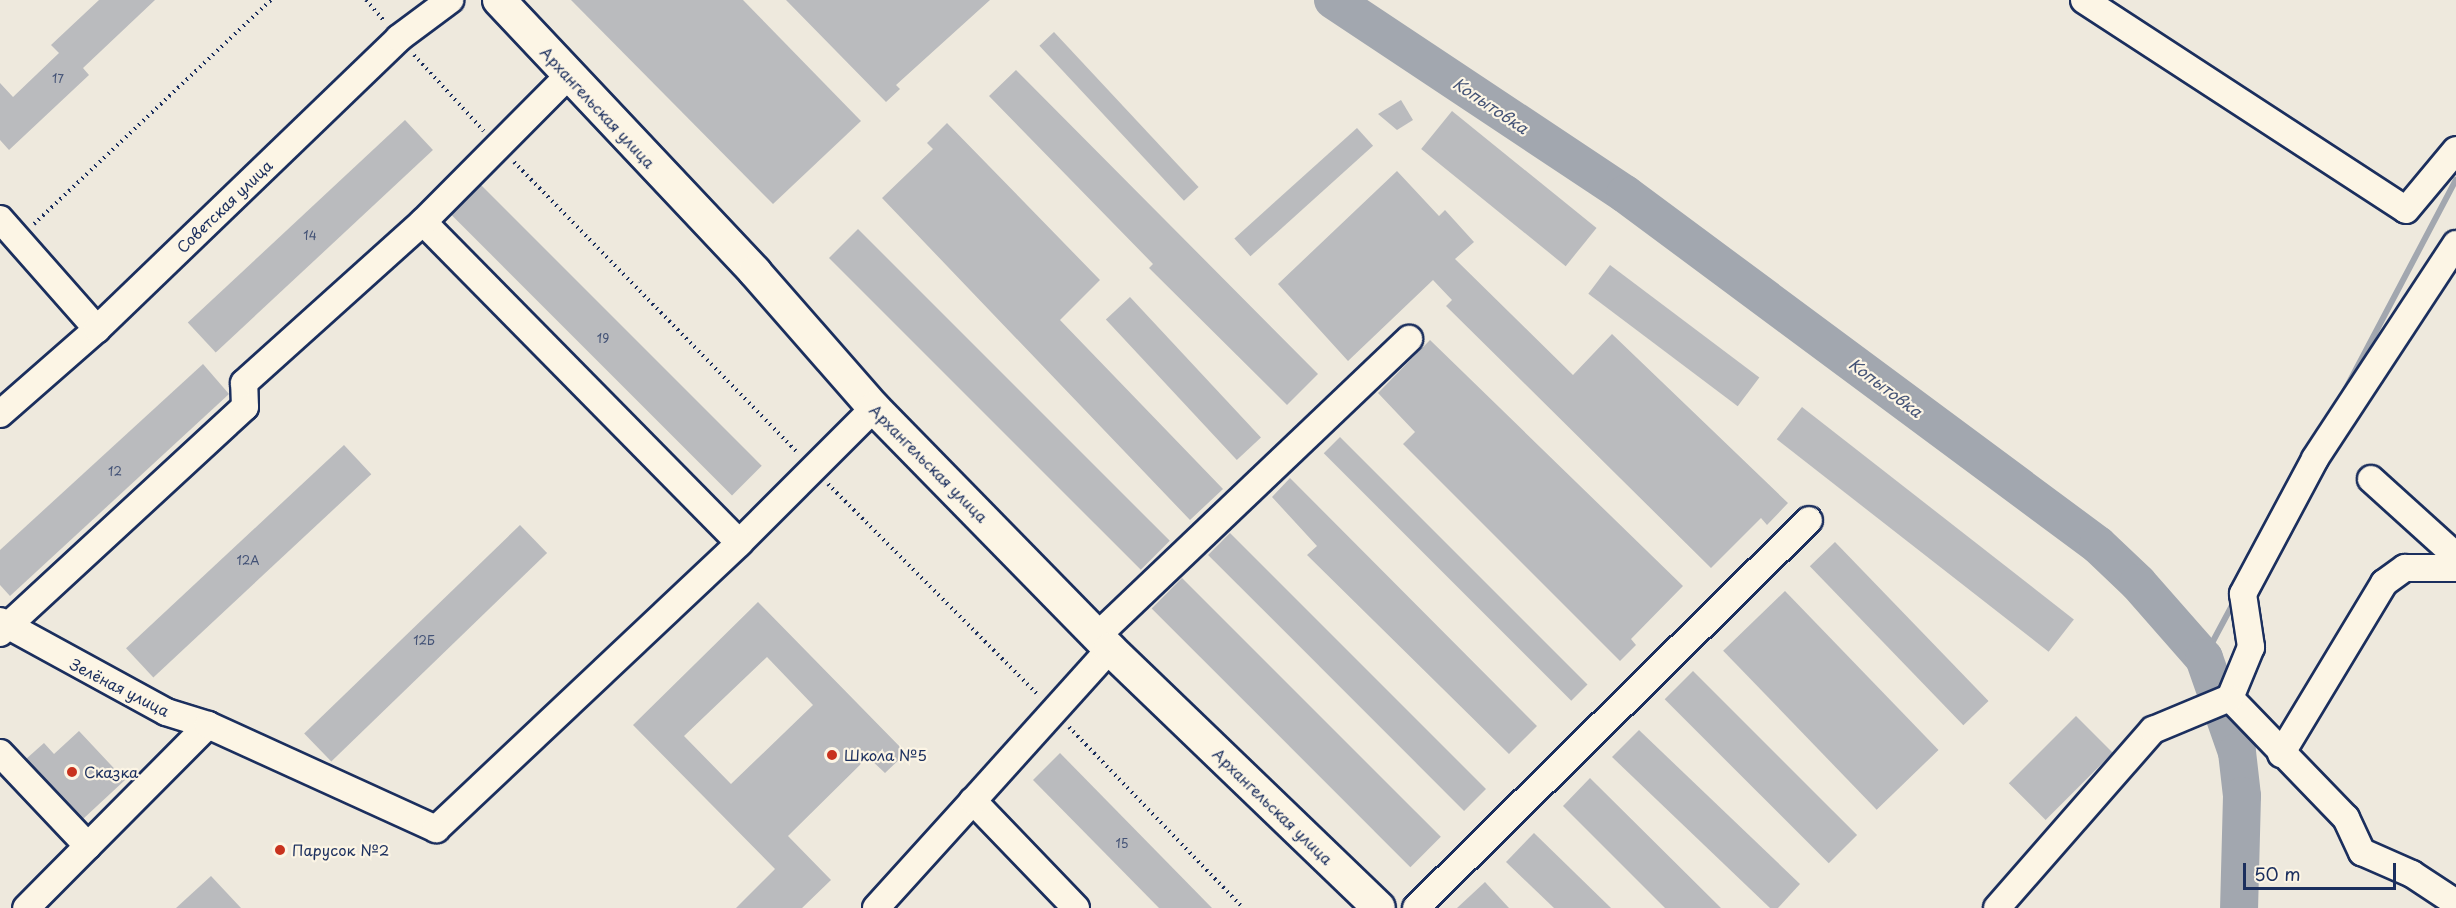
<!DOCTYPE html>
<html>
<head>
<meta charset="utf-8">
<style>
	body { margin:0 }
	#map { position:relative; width:2456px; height:908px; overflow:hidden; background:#eee9dd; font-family:"Playpen Sans",sans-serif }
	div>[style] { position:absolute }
	.stream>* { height:6px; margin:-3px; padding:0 3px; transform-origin:3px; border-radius:3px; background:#a2a7af }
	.river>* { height:38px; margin:-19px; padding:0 19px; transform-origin:19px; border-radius:19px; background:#a2a7af }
	.building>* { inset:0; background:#babbbe; transform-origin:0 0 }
	.path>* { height:4px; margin-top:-2px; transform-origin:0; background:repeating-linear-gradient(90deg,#1b2f5e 0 1.5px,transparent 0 6px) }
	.roads { filter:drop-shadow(2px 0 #1b2f5e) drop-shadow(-2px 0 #1b2f5e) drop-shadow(0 2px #1b2f5e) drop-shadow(0 -2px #1b2f5e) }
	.minor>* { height:26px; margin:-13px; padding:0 13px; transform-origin:13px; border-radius:13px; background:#fcf5e5 }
	.major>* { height:32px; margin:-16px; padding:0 16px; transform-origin:16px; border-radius:16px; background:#fcf5e5 }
	.dots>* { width:16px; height:16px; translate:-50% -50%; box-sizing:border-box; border:3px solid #fcf5e5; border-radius:50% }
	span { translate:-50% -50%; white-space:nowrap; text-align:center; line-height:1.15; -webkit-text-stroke:4.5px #fcf5e5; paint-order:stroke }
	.number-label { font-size:12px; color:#435276 }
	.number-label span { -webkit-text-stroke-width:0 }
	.street-label { font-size:15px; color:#1b2f5e }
	.poi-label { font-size:15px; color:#1b2f5e }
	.left { translate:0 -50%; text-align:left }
	.water-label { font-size:16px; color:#445376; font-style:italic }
	.scale { position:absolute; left:2243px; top:863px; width:153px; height:27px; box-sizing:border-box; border:3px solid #1b2f5e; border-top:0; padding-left:8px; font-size:18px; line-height:21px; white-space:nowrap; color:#1b2f5e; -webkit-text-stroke:4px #fcf5e5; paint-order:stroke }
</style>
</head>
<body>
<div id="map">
	<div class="stream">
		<div style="left:2343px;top:394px;width:242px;rotate:-62.2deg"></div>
		<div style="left:2204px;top:658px;width:66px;rotate:-61.9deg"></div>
	</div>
	<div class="river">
		<div style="left:1333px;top:0;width:351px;rotate:33.6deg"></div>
		<div style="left:1625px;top:194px;width:589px;rotate:36.58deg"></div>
		<div style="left:2098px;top:545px;width:55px;rotate:43.5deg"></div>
		<div style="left:2138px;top:583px;width:100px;rotate:48.7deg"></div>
		<div style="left:2204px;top:658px;width:100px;rotate:70.7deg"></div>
		<div style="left:2237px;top:752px;width:44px;rotate:83.5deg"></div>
		<div style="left:2242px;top:796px;width:112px;rotate:91.5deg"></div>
	</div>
	<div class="building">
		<div style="clip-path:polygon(99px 0,155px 0,83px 68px,89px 75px,9px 150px,0 140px,0 83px,13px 97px,59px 53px,51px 45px)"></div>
		<div style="clip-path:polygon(571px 0,743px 0,861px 121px,773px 204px)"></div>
		<div style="clip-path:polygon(786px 0,990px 0,896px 85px,900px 89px,886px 102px)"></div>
		<div style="left:1054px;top:32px;width:212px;height:20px;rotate:47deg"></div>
		<div style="clip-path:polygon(1016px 70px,1318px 374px,1287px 405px,1149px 268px,1153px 264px,989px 96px)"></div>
		<div style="clip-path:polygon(1401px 100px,1413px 120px,1397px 130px,1378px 114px)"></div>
		<div style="left:1452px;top:111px;width:186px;height:49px;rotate:39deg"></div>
		<div style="left:405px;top:120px;width:41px;height:297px;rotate:47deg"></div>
		<div style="clip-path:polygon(947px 123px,1100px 280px,1060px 320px,1223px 489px,1190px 520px,882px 198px,933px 149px,927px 143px)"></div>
		<div style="left:1357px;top:128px;width:24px;height:165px;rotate:48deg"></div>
		<div style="clip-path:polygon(1397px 171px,1439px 216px,1445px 210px,1474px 242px,1455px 259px,1573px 375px,1612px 334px,1788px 503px,1767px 525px,1761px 518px,1711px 568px,1446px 306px,1452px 300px,1433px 280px,1348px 361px,1278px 284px)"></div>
		<div style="left:481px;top:185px;width:397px;height:42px;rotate:45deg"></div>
		<div style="left:858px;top:229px;width:441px;height:41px;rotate:45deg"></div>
		<div style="left:1610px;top:265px;width:187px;height:36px;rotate:37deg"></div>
		<div style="left:1130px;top:297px;width:192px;height:33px;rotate:47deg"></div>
		<div style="clip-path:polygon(1430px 340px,1683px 586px,1631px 639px,1636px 645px,1620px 661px,1403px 444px,1415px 432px,1378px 393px)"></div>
		<div style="clip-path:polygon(203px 364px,229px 394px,10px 596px,0 585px,0 550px)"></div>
		<div style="left:1802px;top:407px;width:345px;height:41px;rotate:38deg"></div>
		<div style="left:1340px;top:437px;width:350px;height:23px;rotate:45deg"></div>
		<div style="left:344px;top:445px;width:40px;height:298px;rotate:47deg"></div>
		<div style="clip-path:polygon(1290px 478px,1537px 726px,1509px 754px,1307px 555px,1317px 546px,1272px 497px)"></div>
		<div style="left:520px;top:525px;width:39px;height:300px;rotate:46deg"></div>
		<div style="left:1230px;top:533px;width:362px;height:31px;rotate:45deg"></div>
		<div style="left:1835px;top:542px;width:221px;height:35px;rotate:46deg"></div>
		<div style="left:1182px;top:578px;width:366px;height:43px;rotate:45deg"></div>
		<div style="left:1785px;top:591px;width:221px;height:86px;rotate:46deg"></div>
		<div style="clip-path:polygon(evenodd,758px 602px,906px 753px,885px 773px,868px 757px,788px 836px,831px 880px,802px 908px,736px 908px,775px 869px,633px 725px,758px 602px,767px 657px,813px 705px,731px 784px,684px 736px,767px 657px)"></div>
		<div style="left:1693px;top:671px;width:232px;height:40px;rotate:45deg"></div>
		<div style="left:2076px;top:716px;width:52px;height:95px;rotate:45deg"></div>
		<div style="clip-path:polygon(1639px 730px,1800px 884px,1778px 908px,1770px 908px,1612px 757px)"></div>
		<div style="clip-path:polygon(79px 731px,125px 780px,83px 819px,26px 759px,44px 743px,54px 754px)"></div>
		<div style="clip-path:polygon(1060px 753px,1212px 908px,1159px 908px,1033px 780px)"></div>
		<div style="clip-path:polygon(1590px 778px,1597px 785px,1721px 908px,1665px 908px,1563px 806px)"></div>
		<div style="clip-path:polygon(1534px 833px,1611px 908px,1554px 908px,1506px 862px)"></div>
		<div style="clip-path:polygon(211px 876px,241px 908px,176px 908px)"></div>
		<div style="clip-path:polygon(1485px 882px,1509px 908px,1457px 908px)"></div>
	</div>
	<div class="path">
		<div style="left:366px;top:0;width:29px;rotate:49deg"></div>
		<div style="left:414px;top:55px;width:103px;rotate:47.4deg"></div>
		<div style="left:514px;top:162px;width:407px;rotate:45.7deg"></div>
		<div style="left:34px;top:224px;width:326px;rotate:-43.4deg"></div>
		<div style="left:828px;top:484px;width:299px;rotate:45.1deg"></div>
		<div style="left:1069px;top:727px;width:251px;rotate:46.1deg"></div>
	</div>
	<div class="roads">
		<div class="minor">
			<div style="left:2084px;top:0;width:384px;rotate:33.1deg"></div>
			<div style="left:2406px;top:210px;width:78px;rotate:-50.2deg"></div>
			<div style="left:0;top:219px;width:147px;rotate:48.6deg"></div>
			<div style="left:423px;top:222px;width:450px;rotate:45.4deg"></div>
			<div style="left:739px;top:543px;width:191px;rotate:-45deg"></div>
			<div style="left:2456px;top:244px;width:257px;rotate:123.3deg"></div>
			<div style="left:2315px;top:459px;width:153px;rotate:118.1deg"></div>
			<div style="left:2243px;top:594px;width:54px;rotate:81.4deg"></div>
			<div style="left:2251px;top:647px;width:55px;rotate:112.4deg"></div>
			<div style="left:2230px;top:698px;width:167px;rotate:46deg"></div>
			<div style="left:2346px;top:818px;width:38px;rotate:65deg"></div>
			<div style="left:2362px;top:852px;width:55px;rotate:23.7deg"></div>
			<div style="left:2412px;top:874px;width:53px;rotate:33.4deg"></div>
			<div style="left:0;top:414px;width:129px;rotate:-41.2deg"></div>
			<div style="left:97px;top:329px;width:419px;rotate:-43.9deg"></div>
			<div style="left:399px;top:38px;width:64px;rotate:-36.7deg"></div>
			<div style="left:2371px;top:479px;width:115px;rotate:42.2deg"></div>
			<div style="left:0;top:621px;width:189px;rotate:28.7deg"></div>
			<div style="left:166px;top:712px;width:44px;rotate:17.2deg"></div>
			<div style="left:208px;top:725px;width:258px;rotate:134.8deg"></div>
			<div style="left:0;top:633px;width:333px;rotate:-42.7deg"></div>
			<div style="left:245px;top:407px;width:24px;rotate:-92deg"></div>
			<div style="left:244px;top:383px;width:241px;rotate:-42deg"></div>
			<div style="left:423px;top:222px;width:206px;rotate:-45.2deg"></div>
			<div style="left:1097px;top:636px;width:431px;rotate:-43.6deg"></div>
			<div style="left:208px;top:725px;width:251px;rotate:24.5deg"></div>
			<div style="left:436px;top:829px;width:417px;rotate:-43.3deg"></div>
			<div style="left:0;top:753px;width:128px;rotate:46.6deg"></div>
			<div style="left:2281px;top:754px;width:200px;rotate:-58.9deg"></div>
			<div style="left:2384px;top:583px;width:26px;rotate:-36deg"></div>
			<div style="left:2405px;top:568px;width:51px"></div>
			<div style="left:876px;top:908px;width:144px;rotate:-47.8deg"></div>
			<div style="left:1076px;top:908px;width:149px;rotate:-133.9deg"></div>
			<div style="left:973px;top:801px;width:205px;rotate:-48deg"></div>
			<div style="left:1416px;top:908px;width:552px;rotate:-44.63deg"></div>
			<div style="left:1997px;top:908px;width:237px;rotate:-48.8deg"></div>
			<div style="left:2153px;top:730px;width:83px;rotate:-22.6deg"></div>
		</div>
		<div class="major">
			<div style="left:499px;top:0;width:374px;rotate:46.7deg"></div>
			<div style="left:755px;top:272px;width:181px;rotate:48.8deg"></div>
			<div style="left:874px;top:408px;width:337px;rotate:45.6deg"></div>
			<div style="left:1110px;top:649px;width:373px;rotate:43.9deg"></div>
		</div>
	</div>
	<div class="dots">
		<div style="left:832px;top:755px;background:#c8321e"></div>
		<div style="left:72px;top:772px;background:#c8321e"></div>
		<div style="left:280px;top:850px;background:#c8321e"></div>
	</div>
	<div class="number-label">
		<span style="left:58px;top:79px">17</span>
		<span style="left:310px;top:236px">14</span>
		<span style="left:603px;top:339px">19</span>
		<span style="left:115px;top:472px">12</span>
		<span style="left:248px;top:561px">12А</span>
		<span style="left:424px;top:641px">12Б</span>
		<span style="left:1122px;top:844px">15</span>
	</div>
	<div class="street-label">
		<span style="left:598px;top:107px;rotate:47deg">Архангельская улица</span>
		<span style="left:224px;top:206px;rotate:-44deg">Советская улица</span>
		<span style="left:929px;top:463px;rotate:45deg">Архангельская улица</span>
		<span style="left:120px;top:687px;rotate:27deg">Зелёная улица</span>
		<span style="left:1273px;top:806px;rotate:44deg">Архангельская улица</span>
	</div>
	<div class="poi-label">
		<span class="left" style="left:844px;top:755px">Школа №5</span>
		<span class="left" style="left:84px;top:772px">Сказка</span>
		<span class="left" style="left:292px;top:850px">Парусок №2</span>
	</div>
	<div class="water-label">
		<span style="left:1491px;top:105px;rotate:34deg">Копытовка</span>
		<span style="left:1886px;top:387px;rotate:37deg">Копытовка</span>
	</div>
	<div class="scale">50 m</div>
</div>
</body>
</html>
